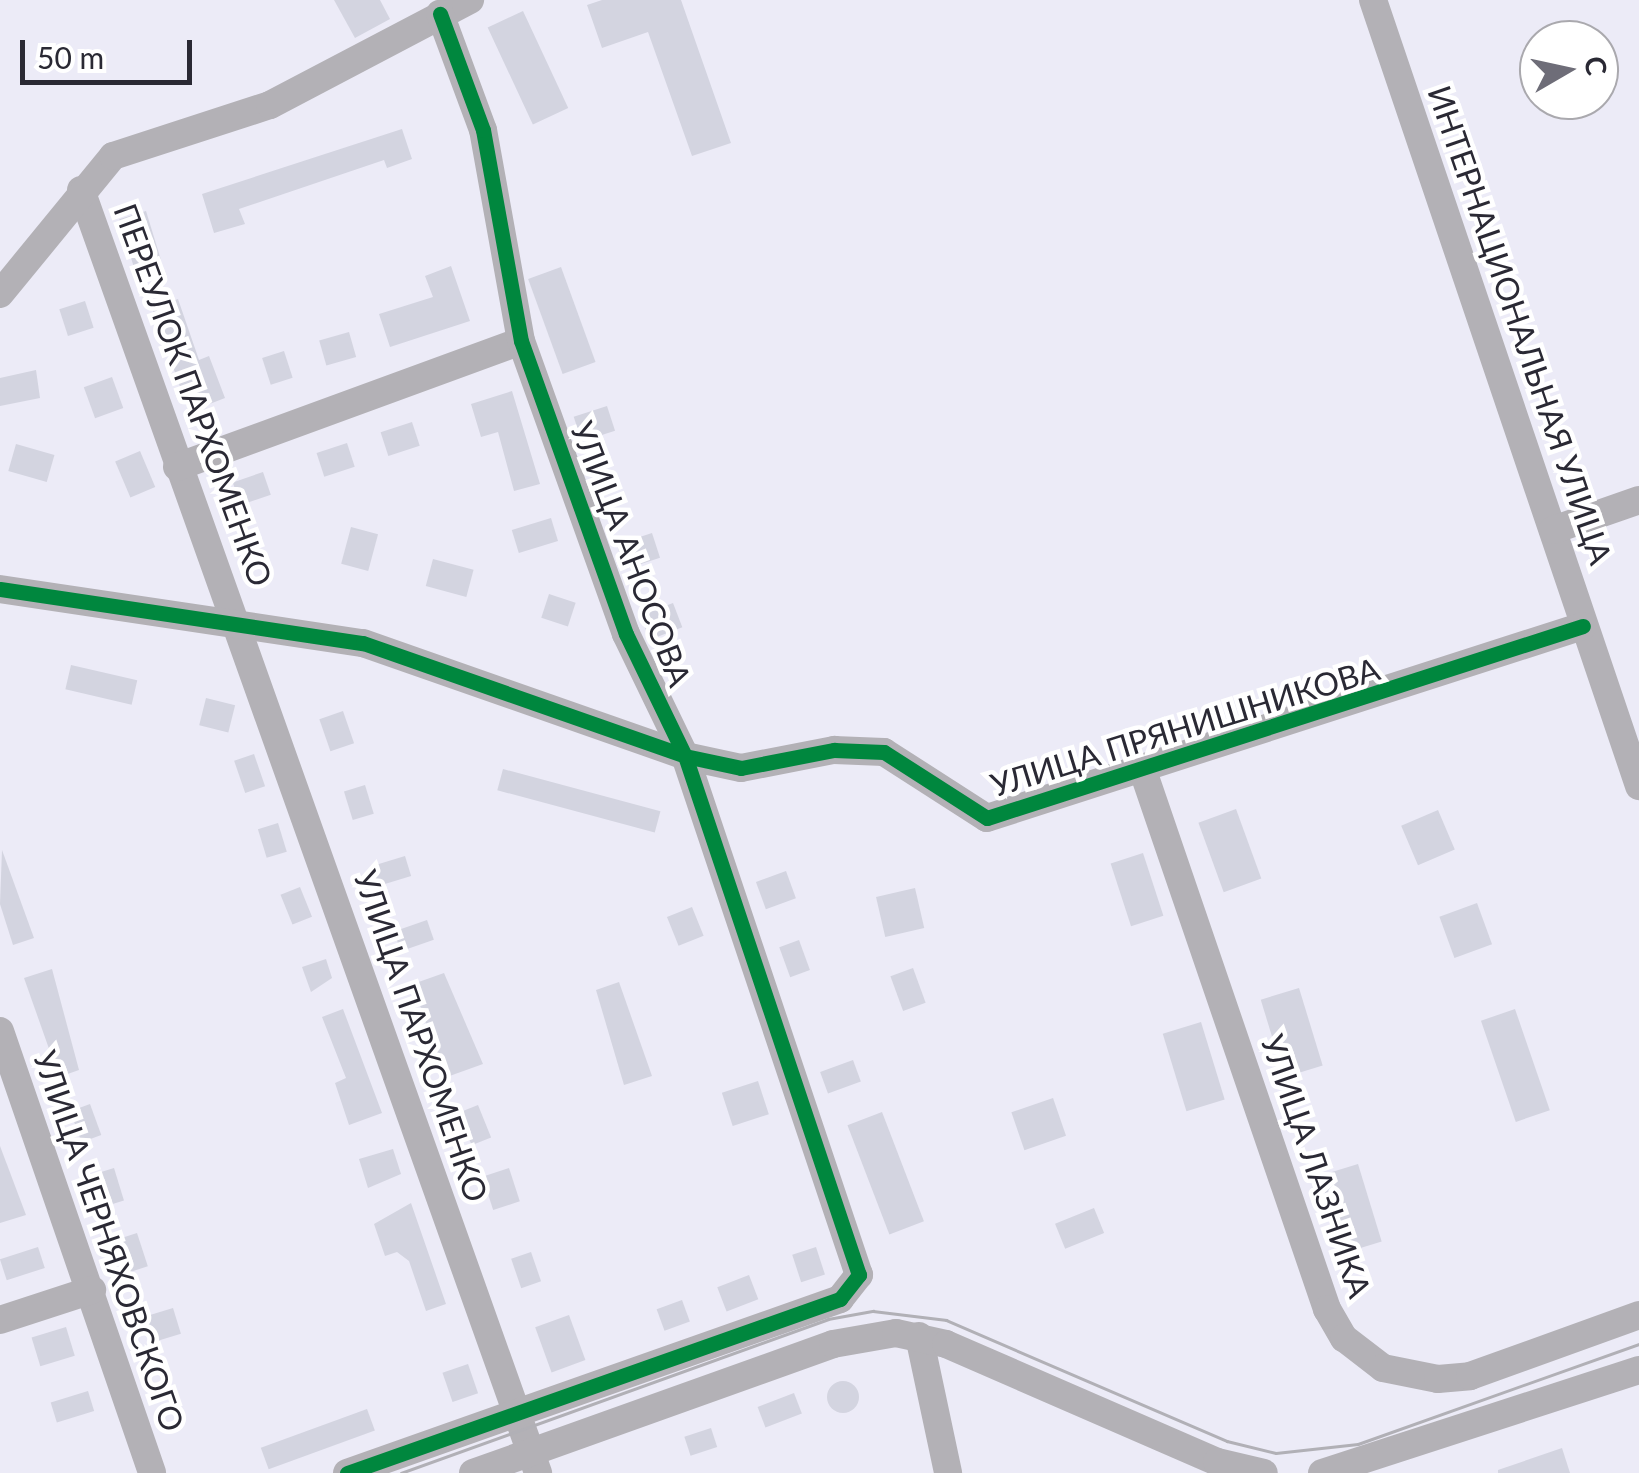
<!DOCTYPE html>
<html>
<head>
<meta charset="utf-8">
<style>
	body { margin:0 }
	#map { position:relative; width:1639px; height:1473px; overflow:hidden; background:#ecebf7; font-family:Lato,sans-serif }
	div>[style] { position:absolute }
	.building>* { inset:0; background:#d3d4e0; transform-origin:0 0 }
	.round { border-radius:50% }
	.minor>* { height:28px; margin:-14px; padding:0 14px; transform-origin:14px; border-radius:14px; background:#b3b1b6 }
	.tram>* { height:2.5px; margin:-1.25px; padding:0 1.25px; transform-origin:1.25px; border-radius:1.25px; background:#b1b0b6 }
	.cycleway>* { height:15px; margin:-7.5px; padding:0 7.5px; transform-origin:7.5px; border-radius:7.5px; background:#00873e }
	span { translate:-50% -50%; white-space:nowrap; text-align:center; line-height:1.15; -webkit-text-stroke:9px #fff; paint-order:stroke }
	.street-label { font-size:32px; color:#2a2934 }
	.north { position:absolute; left:1519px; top:20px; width:100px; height:100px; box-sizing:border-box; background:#fff; border:2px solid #aaa9ae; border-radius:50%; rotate:81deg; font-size:28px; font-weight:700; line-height:40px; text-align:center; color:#2a2934 }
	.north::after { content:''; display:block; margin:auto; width:35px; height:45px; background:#6e6d78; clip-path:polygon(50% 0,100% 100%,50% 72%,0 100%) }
	.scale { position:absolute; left:20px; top:40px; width:172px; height:45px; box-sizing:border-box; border:5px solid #2a2934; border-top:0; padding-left:12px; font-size:30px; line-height:35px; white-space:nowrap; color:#2a2934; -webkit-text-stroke:8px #fff; paint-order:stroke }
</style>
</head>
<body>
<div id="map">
	<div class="building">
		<div style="clip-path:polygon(334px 0,380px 0,390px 19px,355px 38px)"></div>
		<div style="clip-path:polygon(602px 0,681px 0,731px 143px,692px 156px,648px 32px,602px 48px,587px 5px)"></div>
		<div style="left:523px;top:11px;width:107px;height:39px;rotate:65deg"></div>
		<div style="clip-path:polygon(402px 129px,412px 159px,387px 168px,384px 160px,239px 209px,245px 224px,214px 233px,202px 194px)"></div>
		<div style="left:146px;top:211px;width:50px;height:28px;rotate:73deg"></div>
		<div style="clip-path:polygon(451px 266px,470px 321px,390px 347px,379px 314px,433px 297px,425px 276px)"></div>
		<div style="left:561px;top:267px;width:101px;height:35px;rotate:70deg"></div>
		<div style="clip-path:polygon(178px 299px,199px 360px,209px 356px,225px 398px,189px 412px,152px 308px)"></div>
		<div style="left:85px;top:301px;width:28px;height:27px;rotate:72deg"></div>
		<div style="left:349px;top:332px;width:26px;height:31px;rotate:74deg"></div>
		<div style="left:284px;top:351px;width:28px;height:23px;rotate:72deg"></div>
		<div style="clip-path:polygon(36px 370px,40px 398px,0 406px,0 378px)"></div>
		<div style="left:112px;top:377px;width:33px;height:30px;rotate:70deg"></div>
		<div style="clip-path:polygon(512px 391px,540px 484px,514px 491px,498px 432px,481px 437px,471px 404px)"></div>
		<div style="left:607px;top:406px;width:26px;height:35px;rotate:72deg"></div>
		<div style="left:412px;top:422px;width:25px;height:33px;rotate:72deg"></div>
		<div style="left:347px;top:443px;width:25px;height:32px;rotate:72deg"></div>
		<div style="left:16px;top:444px;width:40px;height:28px;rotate:16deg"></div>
		<div style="left:140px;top:451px;width:39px;height:27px;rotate:67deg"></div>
		<div style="left:263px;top:472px;width:24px;height:32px;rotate:71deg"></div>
		<div style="left:551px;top:518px;width:24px;height:41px;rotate:73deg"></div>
		<div style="left:351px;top:527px;width:28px;height:38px;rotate:15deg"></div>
		<div style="left:652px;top:533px;width:26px;height:37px;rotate:72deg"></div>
		<div style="left:433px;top:559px;width:42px;height:28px;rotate:15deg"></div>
		<div style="left:549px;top:594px;width:28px;height:25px;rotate:18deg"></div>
		<div style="left:673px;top:603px;width:26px;height:35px;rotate:69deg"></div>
		<div style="left:71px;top:665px;width:68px;height:25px;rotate:13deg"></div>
		<div style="left:206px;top:698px;width:30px;height:28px;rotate:14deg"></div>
		<div style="left:343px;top:711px;width:34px;height:25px;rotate:71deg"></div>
		<div style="left:254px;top:754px;width:34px;height:21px;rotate:71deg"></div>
		<div style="left:503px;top:769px;width:163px;height:22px;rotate:15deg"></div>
		<div style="left:365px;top:785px;width:30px;height:22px;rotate:73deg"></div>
		<div style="left:1236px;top:809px;width:74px;height:40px;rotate:70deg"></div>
		<div style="left:1438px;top:810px;width:43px;height:40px;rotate:67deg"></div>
		<div style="left:278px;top:823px;width:30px;height:21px;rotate:73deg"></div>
		<div style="clip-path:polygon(2px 850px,34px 938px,13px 945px,0 904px)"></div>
		<div style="left:1143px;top:853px;width:66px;height:34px;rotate:72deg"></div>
		<div style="left:405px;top:856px;width:21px;height:36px;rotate:73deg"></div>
		<div style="left:786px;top:871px;width:29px;height:32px;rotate:70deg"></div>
		<div style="left:300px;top:887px;width:32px;height:21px;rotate:68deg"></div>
		<div style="left:915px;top:888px;width:41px;height:40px;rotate:77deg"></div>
		<div style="left:1477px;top:903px;width:44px;height:40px;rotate:70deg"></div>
		<div style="left:692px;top:907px;width:31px;height:27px;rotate:68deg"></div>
		<div style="left:427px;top:920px;width:21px;height:35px;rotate:71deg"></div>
		<div style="left:799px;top:940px;width:32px;height:21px;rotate:70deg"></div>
		<div style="clip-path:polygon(326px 959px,332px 978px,311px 992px,302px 967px)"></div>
		<div style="left:913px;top:968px;width:37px;height:24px;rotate:70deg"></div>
		<div style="clip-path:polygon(52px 969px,79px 1070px,59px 1077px,24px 978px)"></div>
		<div style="clip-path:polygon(444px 973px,483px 1064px,444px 1078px,413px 984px)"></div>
		<div style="clip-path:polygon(619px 982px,652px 1076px,624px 1085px,596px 990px)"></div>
		<div style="left:1299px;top:988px;width:81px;height:40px;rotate:73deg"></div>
		<div style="clip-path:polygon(343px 1009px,382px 1113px,349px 1125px,335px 1083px,346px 1078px,322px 1017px)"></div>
		<div style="left:1515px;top:1009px;width:107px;height:36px;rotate:71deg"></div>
		<div style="left:1201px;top:1022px;width:81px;height:40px;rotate:73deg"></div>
		<div style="left:853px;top:1060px;width:23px;height:35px;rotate:70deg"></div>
		<div style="left:758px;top:1081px;width:35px;height:38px;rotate:72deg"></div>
		<div style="left:1053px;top:1098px;width:40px;height:44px;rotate:71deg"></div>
		<div style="left:90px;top:1104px;width:33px;height:21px;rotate:70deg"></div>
		<div style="left:478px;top:1105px;width:35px;height:21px;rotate:68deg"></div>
		<div style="left:882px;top:1112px;width:117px;height:37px;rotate:69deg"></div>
		<div style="clip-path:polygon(0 1146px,26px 1215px,0 1223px)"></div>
		<div style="clip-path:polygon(393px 1149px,401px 1174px,368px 1188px,359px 1159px)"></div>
		<div style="left:1358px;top:1164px;width:81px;height:40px;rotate:73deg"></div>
		<div style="left:114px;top:1168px;width:34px;height:21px;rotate:73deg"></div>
		<div style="left:509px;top:1168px;width:35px;height:28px;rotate:72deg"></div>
		<div style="clip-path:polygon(411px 1203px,446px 1304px,426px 1311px,409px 1261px,397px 1252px,385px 1256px,374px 1224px)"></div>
		<div style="left:1094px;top:1208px;width:27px;height:42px;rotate:68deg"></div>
		<div style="left:137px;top:1233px;width:35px;height:22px;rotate:72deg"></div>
		<div style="left:38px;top:1247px;width:22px;height:40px;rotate:72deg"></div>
		<div style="left:816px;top:1247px;width:29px;height:25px;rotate:72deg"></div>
		<div style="left:531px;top:1252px;width:31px;height:21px;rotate:71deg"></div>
		<div style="left:749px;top:1275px;width:26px;height:34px;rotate:69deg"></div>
		<div style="left:682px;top:1300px;width:23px;height:27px;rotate:70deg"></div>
		<div style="left:173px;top:1308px;width:27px;height:30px;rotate:73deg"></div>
		<div style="left:569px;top:1315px;width:48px;height:36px;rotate:70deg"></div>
		<div style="left:66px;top:1327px;width:30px;height:36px;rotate:73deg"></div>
		<div style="left:468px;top:1364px;width:31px;height:27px;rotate:71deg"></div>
		<div class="round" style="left:827px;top:1381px;width:32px;height:32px"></div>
		<div style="left:88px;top:1391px;width:21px;height:39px;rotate:73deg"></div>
		<div style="left:794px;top:1393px;width:22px;height:39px;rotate:69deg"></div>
		<div style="left:367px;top:1409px;width:23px;height:113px;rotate:70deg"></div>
		<div style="left:711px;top:1428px;width:20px;height:28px;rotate:72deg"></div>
		<div style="clip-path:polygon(1562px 1448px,1570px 1473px,1498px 1473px,1498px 1470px)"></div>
	</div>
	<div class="minor">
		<div style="left:1373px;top:0;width:830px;rotate:71.3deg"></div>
		<div style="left:81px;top:190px;width:1362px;rotate:70.39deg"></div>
		<div style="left:0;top:294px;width:178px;rotate:-50.7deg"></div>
		<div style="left:113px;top:156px;width:165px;rotate:-18deg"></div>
		<div style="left:270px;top:105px;width:226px;rotate:-27.7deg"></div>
		<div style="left:177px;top:467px;width:366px;rotate:-20.1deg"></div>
		<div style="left:1553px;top:530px;width:91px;rotate:-19.2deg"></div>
		<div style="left:0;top:589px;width:367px;rotate:8.5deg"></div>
		<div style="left:363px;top:643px;width:341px;rotate:19.3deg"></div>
		<div style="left:685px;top:756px;width:57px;rotate:12.1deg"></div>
		<div style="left:741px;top:768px;width:95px;rotate:-11deg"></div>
		<div style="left:834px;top:750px;width:50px;rotate:2.3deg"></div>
		<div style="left:884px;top:752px;width:122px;rotate:32.7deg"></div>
		<div style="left:987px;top:818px;width:626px;rotate:-17.86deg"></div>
		<div style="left:1143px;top:771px;width:569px;rotate:71.12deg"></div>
		<div style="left:1327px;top:1309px;width:34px;rotate:60deg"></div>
		<div style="left:1344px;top:1338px;width:49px;rotate:37.6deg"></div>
		<div style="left:1383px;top:1368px;width:56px;rotate:11.3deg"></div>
		<div style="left:1438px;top:1379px;width:32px;rotate:-5deg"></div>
		<div style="left:1470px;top:1376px;width:180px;rotate:-19.8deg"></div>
		<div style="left:0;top:1031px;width:467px;rotate:71deg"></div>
		<div style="left:0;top:1320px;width:97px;rotate:-18.1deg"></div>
		<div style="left:919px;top:1336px;width:140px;rotate:78deg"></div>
		<div style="left:347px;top:1473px;width:523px;rotate:-19.44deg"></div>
		<div style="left:840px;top:1299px;width:31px;rotate:-52deg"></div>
		<div style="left:859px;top:1275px;width:547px;rotate:-108.53deg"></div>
		<div style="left:685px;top:756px;width:136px;rotate:-115.8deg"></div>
		<div style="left:626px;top:634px;width:311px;rotate:-109.7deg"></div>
		<div style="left:521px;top:341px;width:214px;rotate:-100.2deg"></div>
		<div style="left:483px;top:130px;width:124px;rotate:-110.3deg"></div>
		<div style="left:473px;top:1473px;width:382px;rotate:-19.7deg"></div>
		<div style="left:833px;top:1344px;width:64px;rotate:-9.9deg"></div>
		<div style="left:896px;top:1333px;width:51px;rotate:12.4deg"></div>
		<div style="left:946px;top:1344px;width:296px;rotate:23.5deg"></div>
		<div style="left:1217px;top:1462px;width:48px;rotate:13.2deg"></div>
		<div style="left:1322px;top:1473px;width:333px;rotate:-18deg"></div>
	</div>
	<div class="tram">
		<div style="left:401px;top:1473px;width:454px;rotate:-19.8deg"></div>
		<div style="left:828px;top:1319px;width:46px;rotate:-10.1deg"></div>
		<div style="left:873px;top:1311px;width:74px;rotate:7deg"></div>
		<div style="left:946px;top:1320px;width:306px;rotate:23.3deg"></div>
		<div style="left:1227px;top:1441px;width:50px;rotate:13.8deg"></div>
		<div style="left:1276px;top:1453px;width:82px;rotate:-6.3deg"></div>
		<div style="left:1358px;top:1444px;width:298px;rotate:-19.6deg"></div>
	</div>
	<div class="cycleway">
		<div style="left:0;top:589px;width:367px;rotate:8.5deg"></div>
		<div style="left:363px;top:643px;width:341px;rotate:19.3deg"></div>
		<div style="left:685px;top:756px;width:57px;rotate:12.1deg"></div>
		<div style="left:741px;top:768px;width:95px;rotate:-11deg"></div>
		<div style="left:834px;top:750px;width:50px;rotate:2.3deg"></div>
		<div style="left:884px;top:752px;width:122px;rotate:32.7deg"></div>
		<div style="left:987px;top:818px;width:626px;rotate:-17.86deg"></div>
		<div style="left:347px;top:1473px;width:523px;rotate:-19.44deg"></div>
		<div style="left:840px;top:1299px;width:31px;rotate:-52deg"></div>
		<div style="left:859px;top:1275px;width:547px;rotate:-108.53deg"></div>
		<div style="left:685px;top:756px;width:136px;rotate:-115.8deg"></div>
		<div style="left:626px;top:634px;width:311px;rotate:-109.7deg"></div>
		<div style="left:521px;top:341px;width:214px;rotate:-100.2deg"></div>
		<div style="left:483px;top:130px;width:124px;rotate:-110.3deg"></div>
	</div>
	<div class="street-label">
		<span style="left:1520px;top:325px;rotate:71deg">ИНТЕРНАЦИОНАЛЬНАЯ УЛИЦА</span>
		<span style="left:193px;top:395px;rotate:70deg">ПЕРЕУЛОК ПАРХОМЕНКО</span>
		<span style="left:631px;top:554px;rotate:69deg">УЛИЦА АНОСОВА</span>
		<span style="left:1185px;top:727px;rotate:-17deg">УЛИЦА ПРЯНИШНИКОВА</span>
		<span style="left:421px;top:1036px;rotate:71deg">УЛИЦА ПАРХОМЕНКО</span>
		<span style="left:1316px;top:1166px;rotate:71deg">УЛИЦА ЛАЗНИКА</span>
		<span style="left:109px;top:1241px;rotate:71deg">УЛИЦА ЧЕРНЯХОВСКОГО</span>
	</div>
	<div class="north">С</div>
	<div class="scale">50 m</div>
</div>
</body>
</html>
